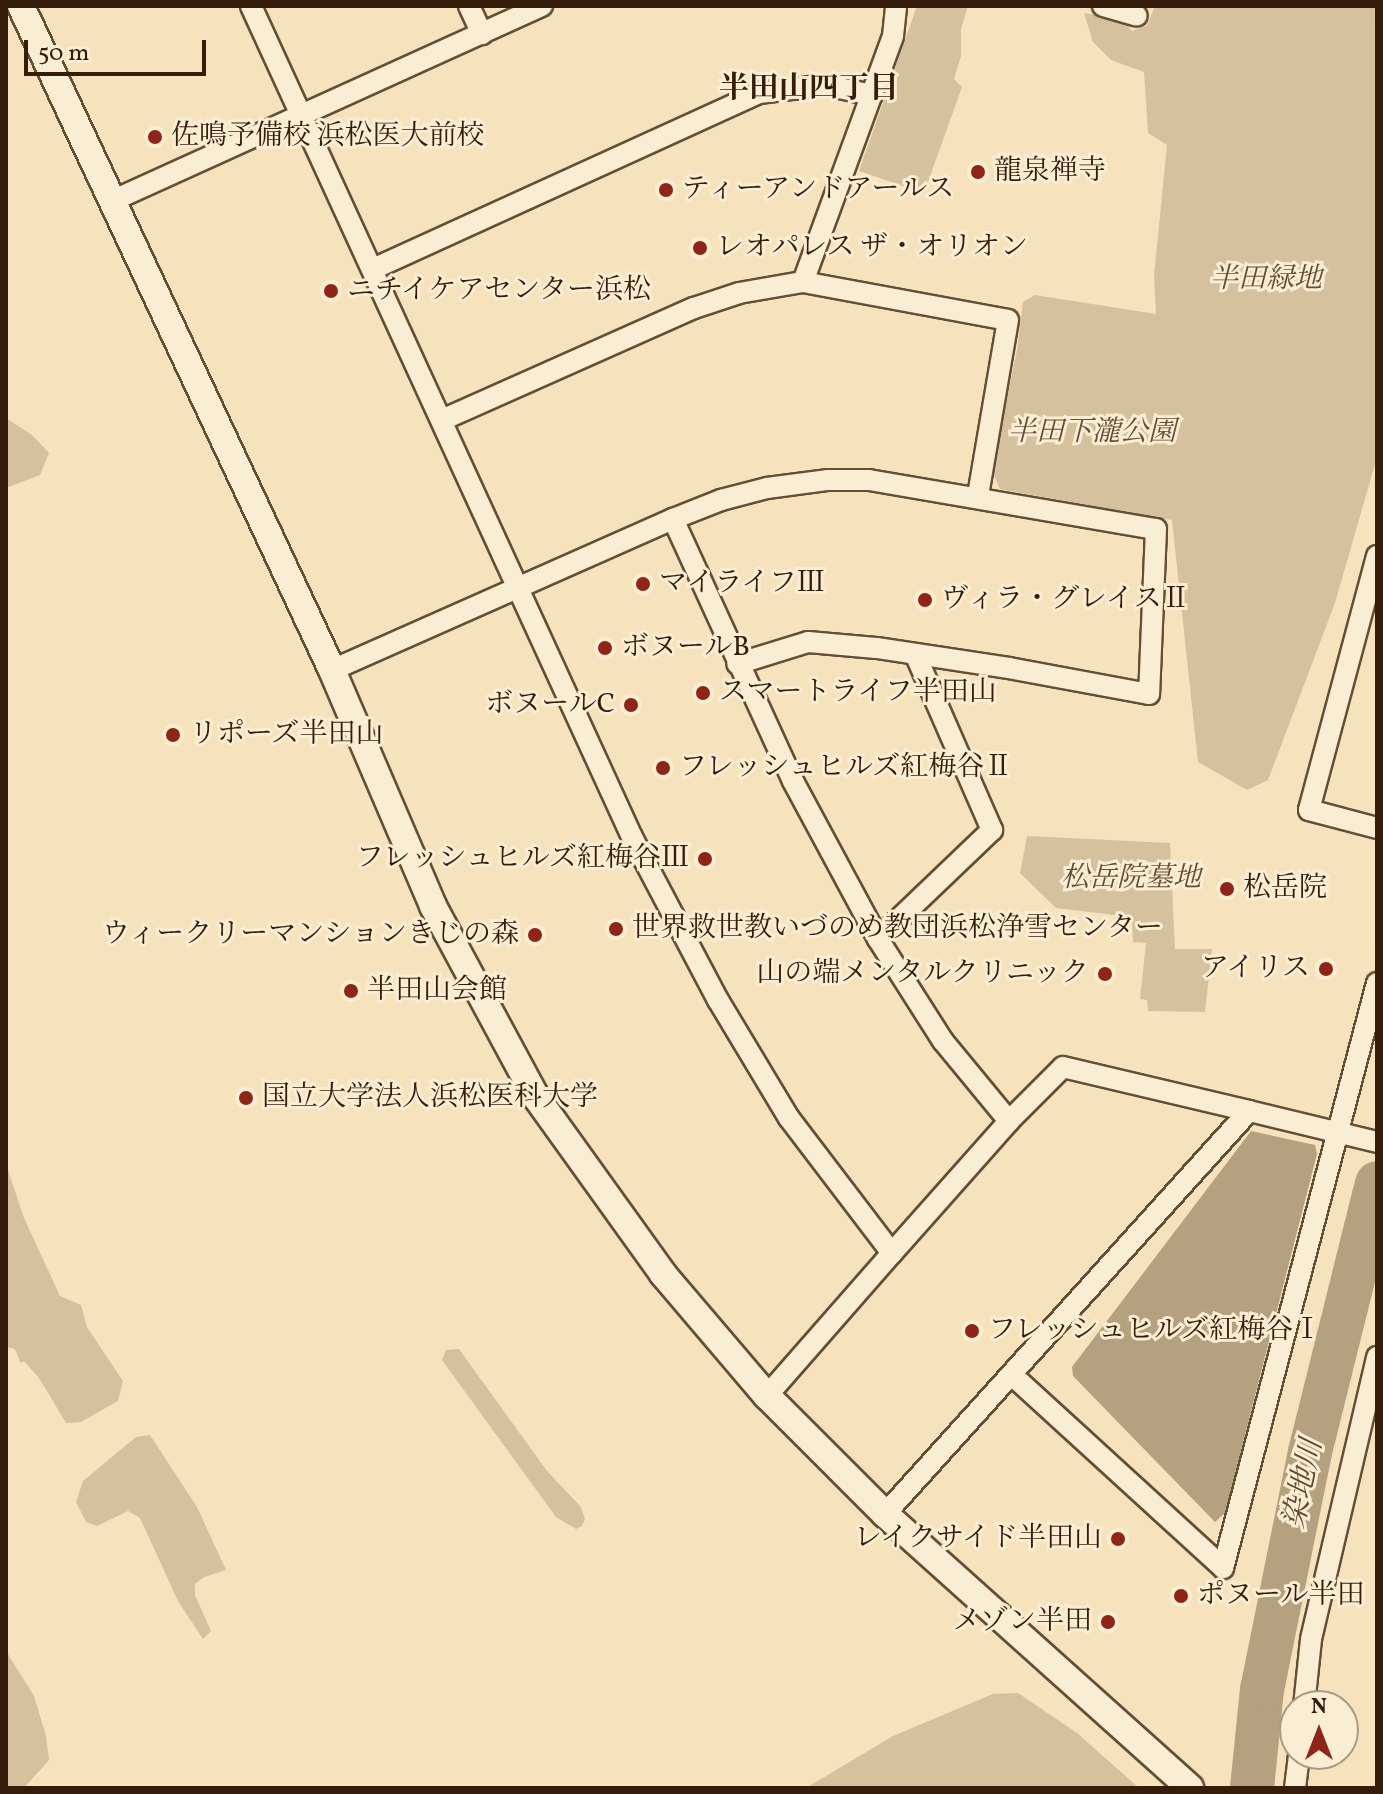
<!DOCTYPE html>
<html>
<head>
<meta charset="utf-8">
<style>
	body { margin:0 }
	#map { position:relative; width:1383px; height:1794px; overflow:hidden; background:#f6e3bd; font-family:Vollkorn,"Noto Serif JP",serif }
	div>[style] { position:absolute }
	.green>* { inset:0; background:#d5c19e }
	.water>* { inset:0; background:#b5a080 }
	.river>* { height:44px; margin:-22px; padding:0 22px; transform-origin:22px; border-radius:22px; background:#b5a080 }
	.roads { filter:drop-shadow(2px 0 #664e36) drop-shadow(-2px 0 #664e36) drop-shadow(0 2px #664e36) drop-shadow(0 -2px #664e36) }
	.minor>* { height:20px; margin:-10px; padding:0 10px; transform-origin:10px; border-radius:10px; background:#f9edd4 }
	.tertiary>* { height:26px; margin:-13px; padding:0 13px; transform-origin:13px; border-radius:13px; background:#f9edd4 }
	.dots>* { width:22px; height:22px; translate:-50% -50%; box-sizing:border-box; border:4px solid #f9edd4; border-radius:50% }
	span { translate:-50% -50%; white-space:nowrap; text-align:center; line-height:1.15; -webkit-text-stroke:6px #f9edd4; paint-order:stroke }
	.poi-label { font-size:28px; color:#361d09 }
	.left { translate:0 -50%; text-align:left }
	.right { translate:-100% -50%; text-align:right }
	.park-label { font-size:28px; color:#664e36; font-style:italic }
	.neighbourhood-label { font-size:30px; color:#361d09; font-weight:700 }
	.water-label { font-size:30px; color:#624b33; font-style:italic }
	.frame { position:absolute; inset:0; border:8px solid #361d09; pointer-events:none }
	.north { position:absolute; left:1279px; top:1690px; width:80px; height:80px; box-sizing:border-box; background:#f9edd4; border:2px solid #ab9a83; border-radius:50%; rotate:0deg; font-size:22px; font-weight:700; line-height:32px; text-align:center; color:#361d09 }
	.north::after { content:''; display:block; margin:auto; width:28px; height:36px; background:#8f2418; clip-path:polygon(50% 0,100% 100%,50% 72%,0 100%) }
	.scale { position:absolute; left:24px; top:40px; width:182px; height:36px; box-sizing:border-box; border:4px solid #361d09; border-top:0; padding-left:10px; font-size:24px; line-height:28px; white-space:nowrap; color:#361d09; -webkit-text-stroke:6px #f9edd4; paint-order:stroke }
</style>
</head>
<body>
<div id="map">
	<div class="green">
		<div style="clip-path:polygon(917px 6px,968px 6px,961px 29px,961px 56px,954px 79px,962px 87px,924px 193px,859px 171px)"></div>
		<div style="clip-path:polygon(1155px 6px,1377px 6px,1377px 457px,1335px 603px,1268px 780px,1247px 790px,1198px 762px,1172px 520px,1000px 489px,992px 471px,1017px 350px,1023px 302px,1035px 295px,1156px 314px,1154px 276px,1167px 145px,1148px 133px,1144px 72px,1111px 60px,1093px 42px,1084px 13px,1123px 20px,1132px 31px,1147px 26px)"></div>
		<div style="clip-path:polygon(6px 418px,32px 435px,49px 453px,40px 475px,6px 488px)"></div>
		<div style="clip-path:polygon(1027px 836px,1170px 843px,1175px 949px,1212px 949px,1205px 1012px,1148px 1011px,1147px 1000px,1140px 999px,1146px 943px,1133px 942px,1132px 917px,1056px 908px,1020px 873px)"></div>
		<div style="clip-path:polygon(6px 1164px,24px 1218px,60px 1296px,81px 1305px,87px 1327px,123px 1381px,118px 1401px,81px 1422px,66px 1423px,39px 1378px,25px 1362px,20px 1362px,15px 1349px,6px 1347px)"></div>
		<div style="clip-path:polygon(459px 1349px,547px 1471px,581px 1507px,585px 1519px,582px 1526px,576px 1529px,556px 1517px,442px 1360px,446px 1350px)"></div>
		<div style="clip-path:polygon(150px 1435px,197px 1507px,226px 1570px,204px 1577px,195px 1584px,195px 1595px,211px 1631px,203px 1639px,178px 1601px,140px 1518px,128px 1511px,97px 1526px,86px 1522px,76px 1502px,83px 1481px,136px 1437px)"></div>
		<div style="clip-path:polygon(6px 1651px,34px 1696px,46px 1736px,49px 1760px,24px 1788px,6px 1788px)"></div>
		<div style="clip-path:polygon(1018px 1693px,1077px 1733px,1139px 1788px,806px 1788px,893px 1736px,993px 1694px)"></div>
	</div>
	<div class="water">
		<div style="clip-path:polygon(1251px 1131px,1315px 1145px,1317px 1154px,1225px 1513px,1215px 1522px,1073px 1376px,1072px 1367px)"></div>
	</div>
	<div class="river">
		<div style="left:1252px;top:1788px;width:99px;rotate:-84.2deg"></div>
		<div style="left:1262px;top:1690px;width:243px;rotate:-78.6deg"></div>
		<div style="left:1310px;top:1452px;width:277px;rotate:-76deg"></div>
	</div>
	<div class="roads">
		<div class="minor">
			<div style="left:251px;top:6px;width:914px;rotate:65.37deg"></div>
			<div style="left:632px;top:837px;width:184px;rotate:62.2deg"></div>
			<div style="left:718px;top:1000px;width:138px;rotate:59deg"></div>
			<div style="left:789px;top:1118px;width:170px;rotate:52.7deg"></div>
			<div style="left:892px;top:1253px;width:190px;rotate:131.2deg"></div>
			<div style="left:469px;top:6px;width:31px;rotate:65deg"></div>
			<div style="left:1103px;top:6px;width:35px;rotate:16deg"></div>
			<div style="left:114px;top:200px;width:470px;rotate:-24.4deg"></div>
			<div style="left:373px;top:269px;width:424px;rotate:-24.5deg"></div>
			<div style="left:759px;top:93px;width:66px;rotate:-6.9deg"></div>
			<div style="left:825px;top:85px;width:48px;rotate:12deg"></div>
			<div style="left:803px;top:282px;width:262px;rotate:-69.9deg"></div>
			<div style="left:893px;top:36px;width:30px;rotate:-84deg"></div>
			<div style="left:442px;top:420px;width:276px;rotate:-24deg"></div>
			<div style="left:694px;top:308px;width:47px;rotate:-18.4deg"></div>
			<div style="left:739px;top:293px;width:65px;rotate:-9.8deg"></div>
			<div style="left:803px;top:282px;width:208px;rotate:10.5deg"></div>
			<div style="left:1008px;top:320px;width:179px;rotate:99.7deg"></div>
			<div style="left:673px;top:519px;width:288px;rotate:65.4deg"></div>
			<div style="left:793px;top:781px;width:179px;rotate:61.7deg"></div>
			<div style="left:878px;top:939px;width:121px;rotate:57.5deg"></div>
			<div style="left:943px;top:1041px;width:104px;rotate:50.5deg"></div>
			<div style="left:1377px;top:556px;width:263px;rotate:105deg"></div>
			<div style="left:1309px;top:810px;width:70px;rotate:14.8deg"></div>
			<div style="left:332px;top:670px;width:373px;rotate:-23.9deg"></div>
			<div style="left:673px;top:519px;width:52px;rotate:-21.6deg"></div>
			<div style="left:721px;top:500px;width:48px;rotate:-14.6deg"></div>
			<div style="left:767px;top:488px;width:62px;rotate:-7.5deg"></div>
			<div style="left:828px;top:480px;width:41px"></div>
			<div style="left:869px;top:480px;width:291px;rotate:9.7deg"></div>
			<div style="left:1156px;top:529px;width:165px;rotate:92.4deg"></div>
			<div style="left:1149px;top:694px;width:142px;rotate:-169.5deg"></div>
			<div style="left:1009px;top:668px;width:134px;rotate:-171.4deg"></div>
			<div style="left:876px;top:648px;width:68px;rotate:-175deg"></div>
			<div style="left:808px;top:642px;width:74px;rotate:162.8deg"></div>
			<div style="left:878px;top:939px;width:158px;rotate:-43.7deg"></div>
			<div style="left:992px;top:830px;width:190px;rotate:-113.6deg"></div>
			<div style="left:892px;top:1253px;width:176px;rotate:-48.4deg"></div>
			<div style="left:1009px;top:1121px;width:76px;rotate:-45deg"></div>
			<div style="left:1063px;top:1067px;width:191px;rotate:13.3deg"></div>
			<div style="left:1012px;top:1375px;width:286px;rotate:42.4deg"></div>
			<div style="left:1223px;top:1568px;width:605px;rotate:-75.25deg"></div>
			<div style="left:885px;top:1514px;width:543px;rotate:-47.91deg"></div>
			<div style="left:1249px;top:1111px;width:132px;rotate:13.6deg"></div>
			<div style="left:1304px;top:1706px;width:67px;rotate:-84deg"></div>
			<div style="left:1311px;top:1639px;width:290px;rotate:-76.8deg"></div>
			<div style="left:1295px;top:1788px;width:34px;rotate:-83deg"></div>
		</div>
		<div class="tertiary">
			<div style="left:21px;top:6px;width:733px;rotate:64.9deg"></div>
			<div style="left:332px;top:670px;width:257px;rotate:66.8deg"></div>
			<div style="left:433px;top:906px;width:217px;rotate:61.7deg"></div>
			<div style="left:536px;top:1097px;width:218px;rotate:54.3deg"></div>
			<div style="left:663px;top:1274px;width:160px;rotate:49.6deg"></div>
			<div style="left:767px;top:1396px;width:167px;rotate:45deg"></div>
			<div style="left:885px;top:1514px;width:410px;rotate:41.9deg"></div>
		</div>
	</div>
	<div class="dots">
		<div style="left:155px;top:137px;background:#8f2418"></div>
		<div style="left:978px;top:172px;background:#8f2418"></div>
		<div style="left:666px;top:190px;background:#8f2418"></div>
		<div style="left:700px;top:248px;background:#8f2418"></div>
		<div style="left:331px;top:291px;background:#8f2418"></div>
		<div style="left:643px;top:584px;background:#8f2418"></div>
		<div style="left:925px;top:600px;background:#8f2418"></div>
		<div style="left:605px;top:648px;background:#8f2418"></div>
		<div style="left:703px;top:693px;background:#8f2418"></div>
		<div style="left:631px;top:705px;background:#8f2418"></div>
		<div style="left:173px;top:735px;background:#8f2418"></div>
		<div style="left:663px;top:768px;background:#8f2418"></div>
		<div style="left:705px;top:859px;background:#8f2418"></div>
		<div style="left:1227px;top:889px;background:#8f2418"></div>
		<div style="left:616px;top:929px;background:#8f2418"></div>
		<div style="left:535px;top:935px;background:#8f2418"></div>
		<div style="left:1326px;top:969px;background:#8f2418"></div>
		<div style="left:1105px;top:974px;background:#8f2418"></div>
		<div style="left:351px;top:991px;background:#8f2418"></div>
		<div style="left:246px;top:1098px;background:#8f2418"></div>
		<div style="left:972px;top:1331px;background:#8f2418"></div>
		<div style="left:1118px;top:1539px;background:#8f2418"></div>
		<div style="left:1181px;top:1596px;background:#8f2418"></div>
		<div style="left:1108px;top:1622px;background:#8f2418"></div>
	</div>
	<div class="poi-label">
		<span class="left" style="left:171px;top:137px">佐鳴予備校 浜松医大前校</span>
		<span class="left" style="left:994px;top:172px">龍泉禅寺</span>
		<span class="left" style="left:682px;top:190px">ティーアンドアールス</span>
		<span class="left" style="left:716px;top:248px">レオパレス ザ・オリオン</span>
		<span class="left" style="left:347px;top:291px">ニチイケアセンター浜松</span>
		<span class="left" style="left:659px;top:584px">マイライフⅢ</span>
		<span class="left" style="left:941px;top:600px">ヴィラ・グレイスⅡ</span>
		<span class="left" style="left:621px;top:648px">ボヌールB</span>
		<span class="left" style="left:719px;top:693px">スマートライフ半田山</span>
		<span class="right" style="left:615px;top:705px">ボヌールC</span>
		<span class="left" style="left:189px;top:735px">リポーズ半田山</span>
		<span class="left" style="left:679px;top:768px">フレッシュヒルズ紅梅谷Ⅱ</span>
		<span class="right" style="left:689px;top:859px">フレッシュヒルズ紅梅谷Ⅲ</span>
		<span class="left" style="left:1243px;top:889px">松岳院</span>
		<span class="left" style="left:632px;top:929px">世界救世教いづのめ教団浜松浄雪センター</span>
		<span class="right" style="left:519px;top:935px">ウィークリーマンションきじの森</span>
		<span class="right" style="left:1310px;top:969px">アイリス</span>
		<span class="right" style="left:1089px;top:974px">山の端メンタルクリニック</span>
		<span class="left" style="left:367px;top:991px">半田山会館</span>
		<span class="left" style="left:262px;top:1098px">国立大学法人浜松医科大学</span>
		<span class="left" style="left:988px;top:1331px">フレッシュヒルズ紅梅谷Ⅰ</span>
		<span class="right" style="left:1102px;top:1539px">レイクサイド半田山</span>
		<span class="left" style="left:1197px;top:1596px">ポヌール半田</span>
		<span class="right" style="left:1092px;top:1622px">メゾン半田</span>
	</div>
	<div class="park-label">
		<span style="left:1266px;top:280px">半田緑地</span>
		<span style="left:1092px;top:433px">半田下瀧公園</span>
		<span style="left:1131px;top:879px">松岳院墓地</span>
	</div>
	<div class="neighbourhood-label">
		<span style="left:809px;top:89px">半田山四丁目</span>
	</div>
	<div class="water-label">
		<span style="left:1304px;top:1484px;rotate:-78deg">染地川</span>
	</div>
	<div class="frame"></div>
	<div class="north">N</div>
	<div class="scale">50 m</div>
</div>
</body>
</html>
